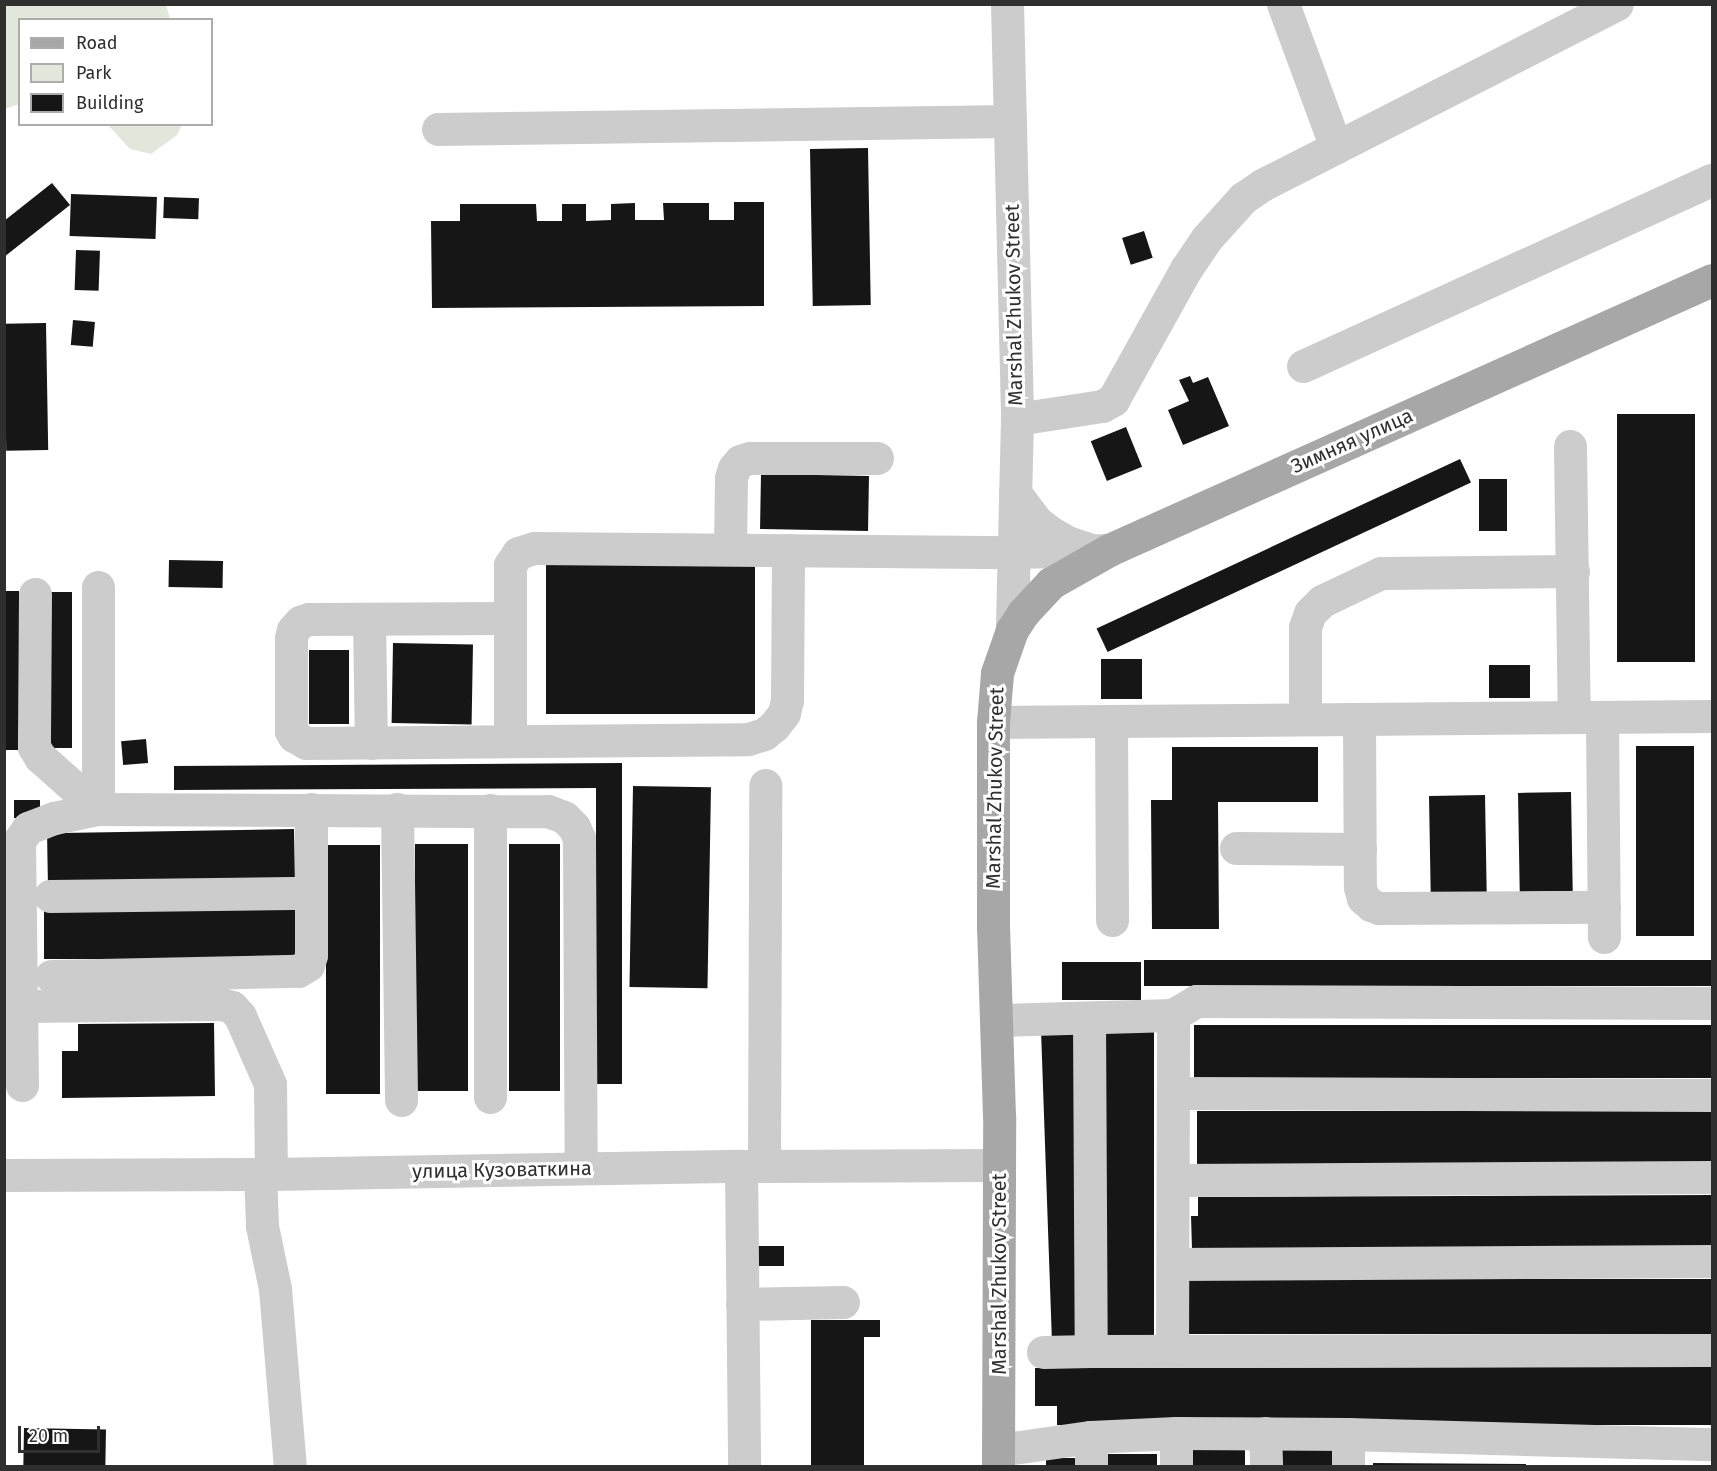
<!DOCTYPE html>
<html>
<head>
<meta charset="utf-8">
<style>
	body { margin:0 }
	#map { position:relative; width:1717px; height:1471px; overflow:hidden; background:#fff; font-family:"Fira Sans",sans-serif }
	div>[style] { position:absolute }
	.green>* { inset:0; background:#e2e7dc }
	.building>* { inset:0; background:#161616; transform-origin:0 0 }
	.minor>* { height:33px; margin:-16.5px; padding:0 16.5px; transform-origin:16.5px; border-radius:16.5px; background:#ccc }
	.major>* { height:33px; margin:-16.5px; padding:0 16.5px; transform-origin:16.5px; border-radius:16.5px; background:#a7a7a7 }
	span { translate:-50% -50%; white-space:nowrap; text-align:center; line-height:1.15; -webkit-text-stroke:6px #fff; paint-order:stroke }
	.street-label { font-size:20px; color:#2f2f2f }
	.frame { position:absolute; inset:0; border:6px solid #2f2f2f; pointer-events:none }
	.legend { position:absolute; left:18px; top:18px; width:195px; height:108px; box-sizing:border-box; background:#fff; border:2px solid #acacac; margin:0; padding:8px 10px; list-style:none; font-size:18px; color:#2f2f2f }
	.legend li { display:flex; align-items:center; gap:12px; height:30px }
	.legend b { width:30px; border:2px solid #acacac }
	.scale { position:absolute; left:18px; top:1426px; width:82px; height:27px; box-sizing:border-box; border:3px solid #2f2f2f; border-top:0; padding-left:8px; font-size:18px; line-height:21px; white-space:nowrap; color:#2f2f2f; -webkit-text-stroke:4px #fff; paint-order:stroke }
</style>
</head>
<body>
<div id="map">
	<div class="green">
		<div style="clip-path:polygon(5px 4px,166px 5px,170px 19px,20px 20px,19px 104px,5px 109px)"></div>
		<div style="clip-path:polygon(108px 125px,182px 125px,177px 135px,151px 154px,130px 149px)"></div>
	</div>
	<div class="building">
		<div style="left:868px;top:148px;width:157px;height:58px;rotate:89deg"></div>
		<div style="clip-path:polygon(52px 183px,70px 205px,4px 257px,4px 221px)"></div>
		<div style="left:71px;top:194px;width:86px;height:42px;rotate:2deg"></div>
		<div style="left:164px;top:197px;width:35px;height:21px;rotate:2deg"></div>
		<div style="clip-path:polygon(734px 202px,764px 202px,764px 306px,432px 308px,431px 221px,460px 221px,460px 204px,536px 204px,537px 221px,562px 221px,562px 204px,586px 204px,586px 221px,611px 220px,611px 204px,635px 203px,635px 220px,664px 220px,663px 203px,709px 203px,709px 220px,734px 220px)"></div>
		<div style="left:1144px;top:231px;width:28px;height:23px;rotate:72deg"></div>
		<div style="left:76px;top:250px;width:24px;height:40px;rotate:2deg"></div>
		<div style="left:73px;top:320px;width:22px;height:25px;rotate:5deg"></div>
		<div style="left:46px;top:323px;width:127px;height:42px;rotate:89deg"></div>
		<div style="clip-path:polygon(1190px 376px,1193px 383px,1208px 377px,1229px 426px,1183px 445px,1168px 410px,1189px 401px,1179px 380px)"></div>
		<div style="left:1617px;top:414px;width:78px;height:248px"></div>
		<div style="left:1126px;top:427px;width:43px;height:38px;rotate:68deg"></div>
		<div style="left:1460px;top:459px;width:26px;height:401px;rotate:65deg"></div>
		<div style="left:761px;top:474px;width:108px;height:55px;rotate:1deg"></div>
		<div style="left:1479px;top:479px;width:28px;height:52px"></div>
		<div style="left:169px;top:560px;width:54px;height:27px;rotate:1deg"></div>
		<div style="left:546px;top:565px;width:209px;height:149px"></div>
		<div style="left:4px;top:591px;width:15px;height:159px"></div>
		<div style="left:46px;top:592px;width:26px;height:156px"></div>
		<div style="left:393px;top:643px;width:80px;height:80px;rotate:1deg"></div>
		<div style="left:309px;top:650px;width:40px;height:74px"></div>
		<div style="left:1101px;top:659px;width:41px;height:40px"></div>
		<div style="left:1489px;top:665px;width:41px;height:33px"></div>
		<div style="left:146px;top:739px;width:24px;height:25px;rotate:85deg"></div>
		<div style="left:1636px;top:746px;width:58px;height:190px"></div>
		<div style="clip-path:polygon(1172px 747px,1318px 747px,1318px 802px,1218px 802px,1219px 929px,1152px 929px,1151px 800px,1172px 800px)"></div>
		<div style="clip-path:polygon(622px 763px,622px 1084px,596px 1084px,596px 788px,174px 790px,174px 766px)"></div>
		<div style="left:633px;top:786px;width:78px;height:201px;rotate:1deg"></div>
		<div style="left:1571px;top:792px;width:99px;height:53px;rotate:89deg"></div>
		<div style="left:1485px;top:795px;width:102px;height:56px;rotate:89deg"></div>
		<div style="left:14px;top:800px;width:26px;height:18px"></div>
		<div style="left:294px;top:829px;width:51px;height:247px;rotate:89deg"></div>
		<div style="left:415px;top:844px;width:53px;height:247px"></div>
		<div style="left:509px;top:844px;width:51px;height:247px"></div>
		<div style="left:326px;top:845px;width:54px;height:249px"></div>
		<div style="left:295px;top:910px;width:49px;height:251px;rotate:90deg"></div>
		<div style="left:1144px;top:960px;width:568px;height:26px"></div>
		<div style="left:1062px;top:962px;width:79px;height:38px"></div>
		<div style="clip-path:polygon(214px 1023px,215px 1096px,62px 1098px,62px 1051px,78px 1051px,78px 1024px)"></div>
		<div style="left:1194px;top:1025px;width:518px;height:53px"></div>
		<div style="left:1154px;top:1028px;width:309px;height:54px;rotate:90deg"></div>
		<div style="clip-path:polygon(1075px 1029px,1080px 1342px,1052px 1343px,1041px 1030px)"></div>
		<div style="left:1712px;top:1111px;width:53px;height:515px;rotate:90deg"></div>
		<div style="clip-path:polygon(1712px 1195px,1712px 1248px,1192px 1250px,1191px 1216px,1198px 1216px,1198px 1197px)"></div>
		<div style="left:784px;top:1246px;width:20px;height:28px;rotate:90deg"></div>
		<div style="left:1712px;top:1279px;width:55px;height:524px;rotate:90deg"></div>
		<div style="clip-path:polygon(811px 1320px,880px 1320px,880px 1337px,864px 1337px,864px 1466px,811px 1466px)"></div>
		<div style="clip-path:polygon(1712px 1367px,1712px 1425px,1057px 1425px,1057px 1406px,1035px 1406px,1035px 1368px)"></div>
		<div style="left:24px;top:1428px;width:82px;height:38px;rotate:1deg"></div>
		<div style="left:1245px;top:1445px;width:21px;height:55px;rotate:90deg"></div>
		<div style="left:1282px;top:1449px;width:50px;height:17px"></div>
		<div style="left:1157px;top:1454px;width:12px;height:55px;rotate:90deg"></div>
		<div style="left:1075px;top:1458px;width:8px;height:29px;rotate:90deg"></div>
		<div style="clip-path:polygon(1373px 1463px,1526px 1464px,1526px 1466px,1373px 1466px)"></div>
	</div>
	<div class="minor">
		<div style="left:1007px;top:4px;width:415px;rotate:88.6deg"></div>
		<div style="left:1017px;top:419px;width:211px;rotate:91.4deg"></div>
		<div style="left:1283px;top:4px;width:153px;rotate:69.7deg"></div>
		<div style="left:438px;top:129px;width:572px;rotate:-0.8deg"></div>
		<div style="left:1303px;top:366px;width:449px;rotate:-24.5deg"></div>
		<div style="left:1017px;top:419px;width:86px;rotate:-8.7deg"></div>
		<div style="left:1102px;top:406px;width:13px;rotate:-29deg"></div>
		<div style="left:1113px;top:400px;width:150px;rotate:-60.9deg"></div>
		<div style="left:1186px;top:269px;width:37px;rotate:-56deg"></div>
		<div style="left:1207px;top:238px;width:54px;rotate:-48deg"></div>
		<div style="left:1243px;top:198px;width:23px;rotate:-34deg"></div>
		<div style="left:1262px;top:185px;width:398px;rotate:-27deg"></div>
		<div style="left:1570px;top:446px;width:271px;rotate:89.2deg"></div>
		<div style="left:1015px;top:493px;width:36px;rotate:53deg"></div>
		<div style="left:1037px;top:522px;width:16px;rotate:38deg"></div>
		<div style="left:1050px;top:532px;width:20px;rotate:30deg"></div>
		<div style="left:1067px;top:542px;width:20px;rotate:18deg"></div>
		<div style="left:730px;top:549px;width:71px;rotate:-89.2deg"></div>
		<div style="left:731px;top:478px;width:10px;rotate:-73deg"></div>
		<div style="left:734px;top:468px;width:9px;rotate:-49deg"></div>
		<div style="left:740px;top:461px;width:10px;rotate:-17deg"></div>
		<div style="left:750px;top:458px;width:127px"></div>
		<div style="left:35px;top:594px;width:153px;rotate:90.4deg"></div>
		<div style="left:34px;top:747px;width:12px;rotate:59deg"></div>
		<div style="left:40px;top:757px;width:78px;rotate:41.9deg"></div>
		<div style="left:98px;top:809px;width:450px;rotate:0.3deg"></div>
		<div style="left:548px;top:811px;width:17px;rotate:21deg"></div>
		<div style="left:564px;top:817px;width:14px;rotate:45deg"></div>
		<div style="left:574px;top:827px;width:12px;rotate:66deg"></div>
		<div style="left:579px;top:838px;width:330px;rotate:89.7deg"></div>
		<div style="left:510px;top:618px;width:201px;rotate:179.7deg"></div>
		<div style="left:309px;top:619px;width:9px;rotate:162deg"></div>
		<div style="left:300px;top:622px;width:11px;rotate:131deg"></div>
		<div style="left:293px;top:630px;width:8px;rotate:104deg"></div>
		<div style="left:291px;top:638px;width:93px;rotate:90deg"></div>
		<div style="left:291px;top:731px;width:6px;rotate:59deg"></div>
		<div style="left:294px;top:736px;width:14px;rotate:30deg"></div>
		<div style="left:306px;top:743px;width:442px;rotate:-0.5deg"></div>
		<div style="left:748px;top:739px;width:17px;rotate:-17deg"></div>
		<div style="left:764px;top:734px;width:13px;rotate:-39deg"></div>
		<div style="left:774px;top:726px;width:16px;rotate:-52deg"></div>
		<div style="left:784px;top:713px;width:13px;rotate:-77deg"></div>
		<div style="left:787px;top:700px;width:150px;rotate:-89.6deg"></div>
		<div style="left:369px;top:619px;width:124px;rotate:89.1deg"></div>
		<div style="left:1602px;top:717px;width:220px;rotate:89.5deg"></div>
		<div style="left:1305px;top:719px;width:92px;rotate:-90deg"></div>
		<div style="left:1305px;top:627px;width:15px;rotate:-70deg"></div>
		<div style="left:1310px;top:613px;width:17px;rotate:-45deg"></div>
		<div style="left:1322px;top:601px;width:65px;rotate:-25.4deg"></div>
		<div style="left:1381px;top:573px;width:192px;rotate:-0.6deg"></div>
		<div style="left:1359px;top:719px;width:168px;rotate:89.7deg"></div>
		<div style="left:1360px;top:887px;width:11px;rotate:75deg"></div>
		<div style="left:1363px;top:898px;width:11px;rotate:41deg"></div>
		<div style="left:1371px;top:905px;width:9px;rotate:21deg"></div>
		<div style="left:1379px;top:908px;width:225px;rotate:-0.3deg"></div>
		<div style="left:1111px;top:721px;width:199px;rotate:89.7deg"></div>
		<div style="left:993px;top:722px;width:719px;rotate:-0.48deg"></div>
		<div style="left:510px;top:741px;width:176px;rotate:-90deg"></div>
		<div style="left:510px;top:565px;width:14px;rotate:-56deg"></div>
		<div style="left:518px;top:553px;width:17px;rotate:-17deg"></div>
		<div style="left:534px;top:548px;width:480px;rotate:0.5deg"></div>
		<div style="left:1014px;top:552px;width:95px;rotate:-1.2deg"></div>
		<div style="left:397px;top:809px;width:291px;rotate:89.2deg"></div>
		<div style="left:1236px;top:848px;width:124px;rotate:0.5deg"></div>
		<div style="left:50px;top:896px;width:261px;rotate:-0.7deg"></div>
		<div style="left:51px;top:976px;width:247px;rotate:-1.2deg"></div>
		<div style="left:298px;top:971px;width:12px;rotate:-31deg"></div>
		<div style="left:308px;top:965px;width:10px;rotate:-73deg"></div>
		<div style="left:311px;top:955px;width:146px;rotate:-90deg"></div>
		<div style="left:21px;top:1006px;width:200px;rotate:-0.6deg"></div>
		<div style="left:221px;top:1004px;width:11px;rotate:15deg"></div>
		<div style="left:232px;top:1007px;width:12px;rotate:48deg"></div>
		<div style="left:240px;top:1016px;width:74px;rotate:66.2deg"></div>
		<div style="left:270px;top:1084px;width:90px;rotate:89.4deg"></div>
		<div style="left:1089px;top:1018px;width:333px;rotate:89.7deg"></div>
		<div style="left:1091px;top:1351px;width:621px;rotate:-0.09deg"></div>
		<div style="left:996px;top:1020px;width:177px;rotate:-1.6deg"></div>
		<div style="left:1173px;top:1015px;width:27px;rotate:-31deg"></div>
		<div style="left:1196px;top:1001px;width:516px;rotate:0.22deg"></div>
		<div style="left:22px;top:1085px;width:244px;rotate:-90.7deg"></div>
		<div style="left:19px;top:841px;width:16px;rotate:-55deg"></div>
		<div style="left:28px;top:828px;width:28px;rotate:-21deg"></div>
		<div style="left:54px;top:818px;width:45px;rotate:-11.6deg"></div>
		<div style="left:98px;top:809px;width:222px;rotate:-90deg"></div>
		<div style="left:1174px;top:1093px;width:538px;rotate:0.21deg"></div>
		<div style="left:490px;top:1097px;width:287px;rotate:-90deg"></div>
		<div style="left:741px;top:1166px;width:300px;rotate:89.4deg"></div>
		<div style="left:764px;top:1166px;width:381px;rotate:-89.8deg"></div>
		<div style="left:260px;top:1173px;width:53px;rotate:87.8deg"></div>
		<div style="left:262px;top:1226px;width:64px;rotate:78.3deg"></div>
		<div style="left:275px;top:1289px;width:178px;rotate:85.2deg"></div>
		<div style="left:4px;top:1175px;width:267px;rotate:-0.2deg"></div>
		<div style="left:271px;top:1174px;width:470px;rotate:-1deg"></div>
		<div style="left:741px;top:1166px;width:258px;rotate:-0.2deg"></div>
		<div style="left:1174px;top:1180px;width:538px;rotate:-0.32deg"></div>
		<div style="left:1173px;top:1264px;width:539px;rotate:-0.32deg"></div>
		<div style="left:742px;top:1304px;width:101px;rotate:-1.1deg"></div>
		<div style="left:1172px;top:1350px;width:335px;rotate:-89.8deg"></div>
		<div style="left:1043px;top:1352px;width:48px;rotate:-1.2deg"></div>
		<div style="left:1176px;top:1433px;width:33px;rotate:90deg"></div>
		<div style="left:1265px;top:1433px;width:33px;rotate:88deg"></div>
		<div style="left:998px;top:1450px;width:94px;rotate:-8deg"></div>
		<div style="left:1091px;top:1466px;width:29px;rotate:-90deg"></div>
		<div style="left:1091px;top:1437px;width:85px;rotate:-2.7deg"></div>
		<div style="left:1176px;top:1433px;width:172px;rotate:0.3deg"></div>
		<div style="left:1348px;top:1466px;width:32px;rotate:-90deg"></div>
		<div style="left:1348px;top:1434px;width:364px;rotate:1.6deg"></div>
	</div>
	<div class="major">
		<div style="left:998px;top:1466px;width:350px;rotate:-89.8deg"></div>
		<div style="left:999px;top:1116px;width:187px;rotate:-91.8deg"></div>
		<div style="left:993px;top:929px;width:207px;rotate:-90deg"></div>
		<div style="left:993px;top:722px;width:49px;rotate:-85.3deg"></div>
		<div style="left:997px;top:673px;width:46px;rotate:-70.8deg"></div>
		<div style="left:1012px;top:630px;width:20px;rotate:-57deg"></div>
		<div style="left:1023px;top:613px;width:41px;rotate:-47deg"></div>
		<div style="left:1051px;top:583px;width:67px;rotate:-29.6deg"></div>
		<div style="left:1109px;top:550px;width:661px;rotate:-24.12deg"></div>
	</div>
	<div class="street-label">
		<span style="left:1014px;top:305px;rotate:-91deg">Marshal Zhukov Street</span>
		<span style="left:1352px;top:441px;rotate:-24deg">Зимняя улица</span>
		<span style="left:995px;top:788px;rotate:-89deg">Marshal Zhukov Street</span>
		<span style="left:502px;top:1170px;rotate:-1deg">улица Кузоваткина</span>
		<span style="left:999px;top:1274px;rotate:-90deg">Marshal Zhukov Street</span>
	</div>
	<div class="frame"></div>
	<ul class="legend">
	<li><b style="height:8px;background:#a7a7a7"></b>Road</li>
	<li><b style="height:16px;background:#e2e7dc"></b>Park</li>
	<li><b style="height:16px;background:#161616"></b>Building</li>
	</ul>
	<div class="scale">20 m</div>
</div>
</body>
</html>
